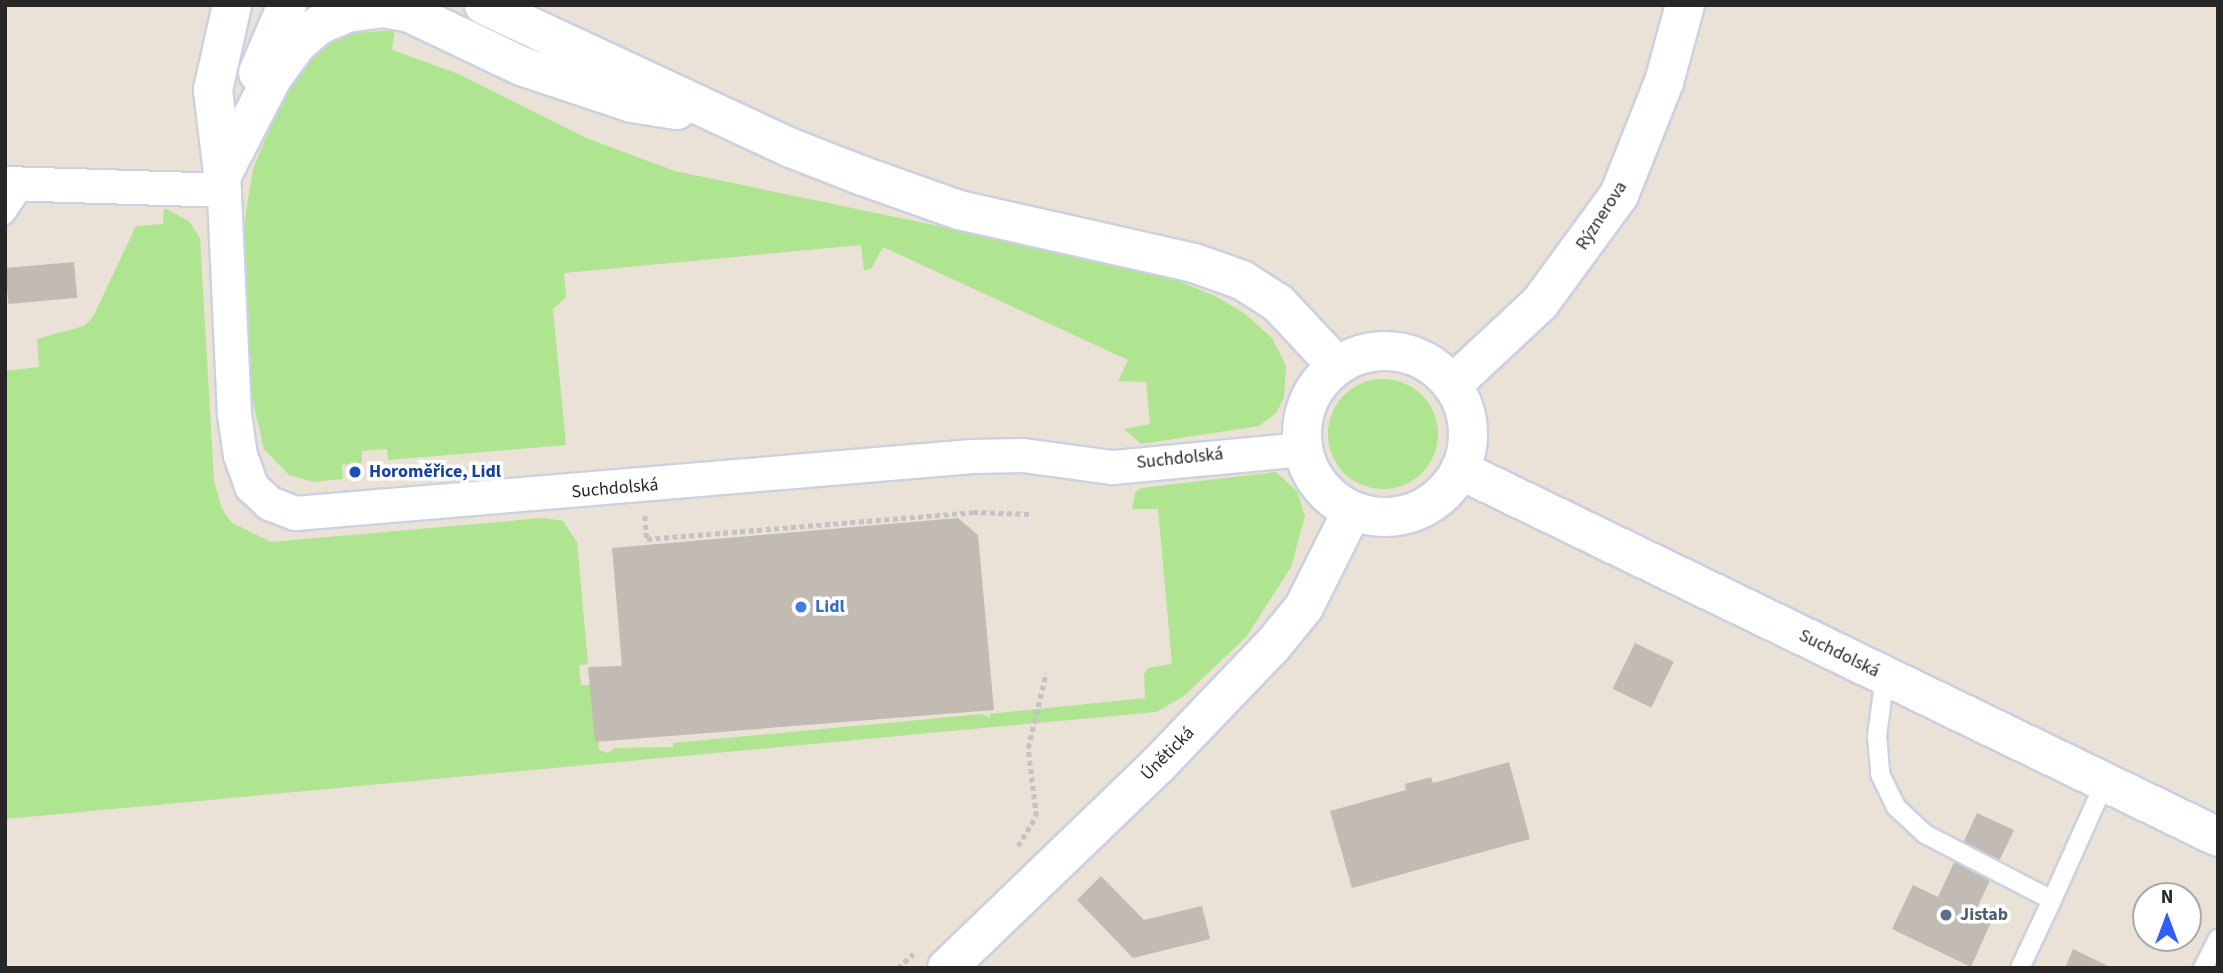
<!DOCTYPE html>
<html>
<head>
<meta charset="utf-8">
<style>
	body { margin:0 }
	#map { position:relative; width:2223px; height:973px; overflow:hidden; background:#eae1d7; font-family:"Source Sans 3",sans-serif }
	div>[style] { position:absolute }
	.green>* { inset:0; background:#afe490 }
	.round { border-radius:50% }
	.building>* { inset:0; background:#c2bbb4; transform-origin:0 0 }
	.path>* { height:4.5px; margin-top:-2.25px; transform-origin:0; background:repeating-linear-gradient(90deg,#c3c3c3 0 5px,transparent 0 8.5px) }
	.roads { filter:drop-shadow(2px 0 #ccd1e1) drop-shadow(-2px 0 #ccd1e1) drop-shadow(0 2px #ccd1e1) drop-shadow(0 -2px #ccd1e1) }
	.lane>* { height:18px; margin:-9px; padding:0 9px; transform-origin:9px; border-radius:9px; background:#fff }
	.street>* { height:33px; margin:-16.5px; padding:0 16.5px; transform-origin:16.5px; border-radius:16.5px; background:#fff }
	.secondary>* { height:38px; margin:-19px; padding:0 19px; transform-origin:19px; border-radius:19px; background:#fff }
	.secondary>.ring { margin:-19px; padding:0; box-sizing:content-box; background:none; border:38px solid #fff; border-radius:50% }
	.dots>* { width:19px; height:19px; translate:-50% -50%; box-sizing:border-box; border:4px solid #fff; border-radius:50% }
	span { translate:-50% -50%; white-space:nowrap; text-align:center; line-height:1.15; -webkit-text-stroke:7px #fff; paint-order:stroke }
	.street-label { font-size:18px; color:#272727 }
	.transit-label { font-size:18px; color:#164399; font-weight:700 }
	.left { translate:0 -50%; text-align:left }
	.shop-label { font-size:18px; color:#366cbe; font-weight:700 }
	.service-label { font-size:18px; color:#4e5e75; font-weight:700 }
	.frame { position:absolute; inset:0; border:7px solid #272727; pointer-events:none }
	.north { position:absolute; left:2132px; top:882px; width:70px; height:70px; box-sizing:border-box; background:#fff; border:2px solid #a9a9a9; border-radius:50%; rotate:0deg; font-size:19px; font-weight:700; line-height:28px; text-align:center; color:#272727 }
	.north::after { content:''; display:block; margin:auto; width:24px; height:32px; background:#2f5dff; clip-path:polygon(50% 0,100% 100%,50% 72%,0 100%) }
</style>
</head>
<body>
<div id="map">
	<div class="green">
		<div style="clip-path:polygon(395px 30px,392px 50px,456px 73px,586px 138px,675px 171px,1001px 239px,1176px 280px,1215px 296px,1244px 313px,1272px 338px,1286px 366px,1284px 397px,1277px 412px,1259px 426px,1141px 444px,1124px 429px,1150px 424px,1146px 382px,1118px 381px,1128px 360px,883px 247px,871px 269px,864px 270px,861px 245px,564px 273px,566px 297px,553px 309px,566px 445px,388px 460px,387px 449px,362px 451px,362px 463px,342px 465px,343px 479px,313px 482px,289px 475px,264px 449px,252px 398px,243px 231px,253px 169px,292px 75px,326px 43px,343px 34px)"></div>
		<div style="clip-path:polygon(164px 208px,189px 221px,200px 238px,214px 481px,222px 509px,231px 522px,271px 542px,543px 518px,563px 521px,577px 542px,588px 664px,579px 665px,581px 685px,593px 685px,599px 750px,608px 753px,615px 748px,673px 747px,673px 743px,982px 714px,990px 718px,990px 714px,1145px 698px,1144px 674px,1148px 668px,1172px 664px,1158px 509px,1132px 509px,1135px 493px,1141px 488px,1276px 472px,1297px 491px,1305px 516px,1291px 567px,1247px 636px,1184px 696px,1156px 712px,5px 819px,5px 371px,39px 367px,37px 339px,84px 326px,93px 317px,136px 226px,163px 224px)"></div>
		<div class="round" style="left:1328px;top:379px;width:110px;height:110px"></div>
	</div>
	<div class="building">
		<div style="left:74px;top:262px;width:36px;height:69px;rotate:85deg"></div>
		<div style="clip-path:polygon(958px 518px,978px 535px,994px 710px,595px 742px,588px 667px,622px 666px,612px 548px)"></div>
		<div style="left:1635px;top:643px;width:43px;height:51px;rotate:26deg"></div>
		<div style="clip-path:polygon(1509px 762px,1530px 839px,1352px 888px,1330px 811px,1406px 790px,1405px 784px,1431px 777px,1433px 783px)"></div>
		<div style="clip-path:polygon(1977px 813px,2014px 830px,1974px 914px,1991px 922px,1971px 967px,1892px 929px,1913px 885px,1938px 897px)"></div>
		<div style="clip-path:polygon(1101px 876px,1144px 920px,1202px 906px,1210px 939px,1133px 958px,1077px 900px)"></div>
		<div style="clip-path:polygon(2073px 949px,2112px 968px,2065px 968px)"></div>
	</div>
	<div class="path">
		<div style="left:645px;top:516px;width:23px;rotate:85deg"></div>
		<div style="left:647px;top:539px;width:327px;rotate:-4.7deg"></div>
		<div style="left:973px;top:512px;width:56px;rotate:2deg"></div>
		<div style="left:1018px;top:846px;width:35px;rotate:-59deg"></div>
		<div style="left:1036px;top:816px;width:68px;rotate:-96.7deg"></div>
		<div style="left:1028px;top:748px;width:77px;rotate:-76.5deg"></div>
		<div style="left:898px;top:968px;width:21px;rotate:-43deg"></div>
	</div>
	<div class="roads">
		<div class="lane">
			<div style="left:5px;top:215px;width:37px;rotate:-56deg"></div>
			<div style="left:1885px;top:676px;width:61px;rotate:97.6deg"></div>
			<div style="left:1877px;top:736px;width:38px;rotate:85deg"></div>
			<div style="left:1880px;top:774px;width:37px;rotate:64deg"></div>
			<div style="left:1896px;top:807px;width:40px;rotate:43deg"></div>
			<div style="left:1925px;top:834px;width:143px;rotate:27.5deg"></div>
			<div style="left:2052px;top:900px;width:129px;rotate:-65.8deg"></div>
			<div style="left:2020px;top:968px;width:75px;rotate:-64.8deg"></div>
			<div style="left:2203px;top:968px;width:33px;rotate:-63deg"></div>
		</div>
		<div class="street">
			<div style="left:223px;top:173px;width:241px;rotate:87.4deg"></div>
			<div style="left:234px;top:414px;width:41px;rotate:81.7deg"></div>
			<div style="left:240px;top:455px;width:33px;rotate:70deg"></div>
			<div style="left:251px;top:486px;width:25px;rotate:43deg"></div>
			<div style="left:269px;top:503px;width:28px;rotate:21deg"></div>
			<div style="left:295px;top:513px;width:679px;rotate:-4.81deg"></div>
			<div style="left:972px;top:456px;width:51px;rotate:-1.1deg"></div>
			<div style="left:1023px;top:455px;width:90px;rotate:7.7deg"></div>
			<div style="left:1112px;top:467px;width:191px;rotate:-5.4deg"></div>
			<div style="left:5px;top:183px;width:219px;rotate:1.8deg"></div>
		</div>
		<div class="secondary">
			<div style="left:484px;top:5px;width:339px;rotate:25deg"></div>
			<div style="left:791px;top:148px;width:77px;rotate:21.3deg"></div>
			<div style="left:863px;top:176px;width:102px;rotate:19.5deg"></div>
			<div style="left:959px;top:210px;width:241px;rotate:12.7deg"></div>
			<div style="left:1194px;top:263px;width:51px;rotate:19.5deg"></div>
			<div style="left:1242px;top:280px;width:43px;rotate:32.6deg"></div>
			<div style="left:1278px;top:303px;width:86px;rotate:46.9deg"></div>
			<div style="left:258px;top:73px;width:74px;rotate:-66.9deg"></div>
			<div style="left:223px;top:173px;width:107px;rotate:-62.7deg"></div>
			<div style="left:272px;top:78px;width:42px;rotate:-53.7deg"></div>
			<div style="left:297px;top:44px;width:29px;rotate:-41deg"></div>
			<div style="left:319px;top:25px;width:30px;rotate:-23deg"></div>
			<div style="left:347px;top:13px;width:37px;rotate:-8deg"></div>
			<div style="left:384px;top:8px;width:26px;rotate:11deg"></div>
			<div style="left:410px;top:13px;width:123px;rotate:25.5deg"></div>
			<div style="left:521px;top:66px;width:117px;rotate:18.4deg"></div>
			<div style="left:632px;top:103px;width:45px;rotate:9deg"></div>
			<div style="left:223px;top:173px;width:84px;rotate:-96.9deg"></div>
			<div style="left:213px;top:90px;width:87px;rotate:-77.4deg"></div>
			<div class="ring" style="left:1302px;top:351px;width:128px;height:128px"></div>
			<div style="left:1452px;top:385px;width:120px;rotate:-43deg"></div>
			<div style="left:1540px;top:303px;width:134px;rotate:-53.8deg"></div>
			<div style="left:1619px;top:195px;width:122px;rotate:-68.3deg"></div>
			<div style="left:1664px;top:82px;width:80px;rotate:-74.7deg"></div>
			<div style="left:1460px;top:470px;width:842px;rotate:25.83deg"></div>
			<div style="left:947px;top:968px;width:291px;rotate:-43.9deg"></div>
			<div style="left:1157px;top:766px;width:169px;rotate:-46.2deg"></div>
			<div style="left:1274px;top:644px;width:48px;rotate:-51deg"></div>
			<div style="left:1304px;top:607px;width:107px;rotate:-63.4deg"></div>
		</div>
	</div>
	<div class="dots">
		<div style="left:355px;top:472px;background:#1a4fb4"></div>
		<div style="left:801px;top:607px;background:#3f7fe0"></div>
		<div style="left:1946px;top:915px;background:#5c6f8a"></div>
	</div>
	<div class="street-label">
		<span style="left:1602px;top:216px;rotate:-57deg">Rýznerova</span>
		<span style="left:1180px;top:459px;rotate:-6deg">Suchdolská</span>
		<span style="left:615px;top:489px;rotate:-5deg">Suchdolská</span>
		<span style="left:1839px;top:654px;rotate:26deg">Suchdolská</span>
		<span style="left:1168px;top:754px;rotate:-45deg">Únětická</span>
	</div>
	<div class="transit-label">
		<span class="left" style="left:369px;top:472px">Horoměřice, Lidl</span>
	</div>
	<div class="shop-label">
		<span class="left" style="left:815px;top:607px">Lidl</span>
	</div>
	<div class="service-label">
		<span class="left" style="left:1960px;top:915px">Jistab</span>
	</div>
	<div class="frame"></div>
	<div class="north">N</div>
</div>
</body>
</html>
